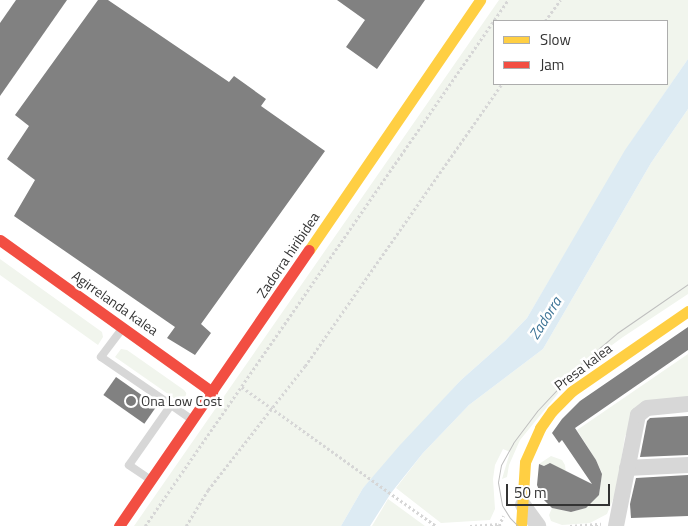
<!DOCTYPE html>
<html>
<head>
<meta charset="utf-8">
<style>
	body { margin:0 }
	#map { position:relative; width:688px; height:526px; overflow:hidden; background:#fff; font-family:"Titillium Web",sans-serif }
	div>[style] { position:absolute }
	.green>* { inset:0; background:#f1f5ed }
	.water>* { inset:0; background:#ddebf3 }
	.building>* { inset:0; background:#818181; transform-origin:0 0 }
	.path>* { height:2.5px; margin-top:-1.25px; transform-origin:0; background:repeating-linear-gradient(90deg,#d6d6d6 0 2.5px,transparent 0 5px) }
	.lane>* { height:8px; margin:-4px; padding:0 4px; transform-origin:4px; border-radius:4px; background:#d7d7d7 }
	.street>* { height:16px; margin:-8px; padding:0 8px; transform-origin:8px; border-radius:8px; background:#d7d7d7 }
	.slow>* { height:11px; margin:-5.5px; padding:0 5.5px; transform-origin:5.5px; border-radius:5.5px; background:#ffcf43 }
	.jam>* { height:11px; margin:-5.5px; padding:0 5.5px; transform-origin:5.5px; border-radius:5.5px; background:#f24e42 }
	.tram>* { height:1px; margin:-0.5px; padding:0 0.5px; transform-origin:0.5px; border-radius:0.5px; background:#bebebe }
	.dots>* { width:14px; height:14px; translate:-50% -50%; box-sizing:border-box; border:2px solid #fff; border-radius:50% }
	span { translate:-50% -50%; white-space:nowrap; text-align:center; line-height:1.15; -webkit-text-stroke:5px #fff; paint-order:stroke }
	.street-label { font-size:14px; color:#333 }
	.poi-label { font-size:14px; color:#333 }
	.left { translate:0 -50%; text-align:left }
	.water-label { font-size:15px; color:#3f7597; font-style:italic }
	.legend { position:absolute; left:493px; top:20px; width:175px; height:65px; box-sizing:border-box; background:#fff; border:1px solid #adadad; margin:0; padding:6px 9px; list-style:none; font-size:15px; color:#333 }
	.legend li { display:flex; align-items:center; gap:10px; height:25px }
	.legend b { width:25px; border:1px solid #adadad }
	.scale { position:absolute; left:506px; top:484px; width:104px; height:22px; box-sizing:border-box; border:2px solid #333; border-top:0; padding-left:6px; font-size:15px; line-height:18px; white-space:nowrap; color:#333; -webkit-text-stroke:4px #fff; paint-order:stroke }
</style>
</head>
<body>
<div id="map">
	<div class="green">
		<div style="clip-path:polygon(evenodd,499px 0,688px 0,688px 59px,631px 142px,527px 318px,505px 341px,461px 380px,363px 488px,341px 526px,134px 526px,499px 0,494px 21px,667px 21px,667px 84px,494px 84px,494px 21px)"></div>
		<div style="clip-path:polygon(688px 109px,688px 294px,623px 337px,589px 362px,565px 385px,520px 440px,509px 465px,507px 477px,502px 479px,510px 452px,503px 449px,495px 465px,493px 479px,495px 509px,490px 520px,441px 523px,396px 488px,423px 453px,469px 405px,543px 349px,651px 163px)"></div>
		<div style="clip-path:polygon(0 259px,102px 332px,103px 337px,98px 345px,0 275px)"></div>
		<div style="clip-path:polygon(121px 349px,127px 350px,184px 390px,187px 394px,181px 403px,115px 357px)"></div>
		<div style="clip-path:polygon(688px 354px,688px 399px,646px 403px,625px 436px,616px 492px,607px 514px,590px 523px,562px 525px,551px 521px,549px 515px,552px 508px,571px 512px,586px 508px,599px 494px,602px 473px,596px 460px,577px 430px)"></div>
		<div style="clip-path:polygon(551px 456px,562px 460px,565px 465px,566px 474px,539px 464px)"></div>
		<div style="clip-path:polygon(388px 499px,425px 526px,372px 526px)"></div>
	</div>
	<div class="water">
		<div style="clip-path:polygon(688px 59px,688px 109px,651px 163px,543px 349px,469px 405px,423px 453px,391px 493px,370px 526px,341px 526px,363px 488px,400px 445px,461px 380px,505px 341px,527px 318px,625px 150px)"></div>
	</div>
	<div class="building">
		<div style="clip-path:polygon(16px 0,67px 0,0 96px,0 23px)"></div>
		<div style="clip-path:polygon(98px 0,108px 0,229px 82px,234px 76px,266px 99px,261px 106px,325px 151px,201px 324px,211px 333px,195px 355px,167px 338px,175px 327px,14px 216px,35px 180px,7px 159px,29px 126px,15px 115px)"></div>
		<div style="clip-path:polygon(337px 0,425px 0,377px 69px,346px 47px,365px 20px)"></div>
		<div style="clip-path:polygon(688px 327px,688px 350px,575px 428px,596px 460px,602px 474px,599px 495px,586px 508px,571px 512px,552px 508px,542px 498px,537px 485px,539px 464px,544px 466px,550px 463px,592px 484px,562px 440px,559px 443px,552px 433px,562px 419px,580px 401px)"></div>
		<div style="left:116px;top:377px;width:50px;height:22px;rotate:35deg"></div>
		<div style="clip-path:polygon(688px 416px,688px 455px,640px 457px,647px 421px,650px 418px)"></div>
		<div style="clip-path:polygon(688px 475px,688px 516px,631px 518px,630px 504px,636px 478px)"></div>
	</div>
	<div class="path">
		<div style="left:545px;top:21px;width:26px;rotate:-54deg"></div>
		<div style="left:242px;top:387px;width:239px;rotate:35.6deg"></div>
		<div style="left:145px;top:526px;width:639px;rotate:-55.39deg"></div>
		<div style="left:186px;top:526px;width:42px;rotate:-58.6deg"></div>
		<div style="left:208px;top:490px;width:157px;rotate:-52deg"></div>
		<div style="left:305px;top:366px;width:344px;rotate:-55.1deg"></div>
		<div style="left:470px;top:526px;width:29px;rotate:-4deg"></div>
		<div style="left:499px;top:526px;width:11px;rotate:-68deg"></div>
		<div style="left:570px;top:526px;width:31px;rotate:-4deg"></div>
	</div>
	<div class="lane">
		<div style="left:122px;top:329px;width:35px;rotate:127deg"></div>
		<div style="left:101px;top:357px;width:85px;rotate:34.4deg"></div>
		<div style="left:148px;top:478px;width:23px;rotate:-146deg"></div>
		<div style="left:129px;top:465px;width:73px;rotate:-55deg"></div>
		<div style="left:171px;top:405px;width:24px;rotate:35deg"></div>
	</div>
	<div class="street">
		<div style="left:627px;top:468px;width:61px;rotate:-2.8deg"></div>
		<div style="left:523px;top:505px;width:26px;rotate:54deg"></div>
		<div style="left:616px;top:526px;width:113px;rotate:-78.8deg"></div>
		<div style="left:638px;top:415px;width:11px;rotate:-38deg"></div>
		<div style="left:647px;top:408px;width:41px;rotate:-5.6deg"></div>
	</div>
	<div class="slow">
		<div style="left:309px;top:250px;width:303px;rotate:-55.6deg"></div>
		<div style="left:521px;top:526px;width:64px;rotate:-86.4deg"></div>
		<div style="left:525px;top:462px;width:37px;rotate:-66deg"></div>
		<div style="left:540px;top:428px;width:21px;rotate:-55deg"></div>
		<div style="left:552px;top:411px;width:28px;rotate:-45deg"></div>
		<div style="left:572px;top:391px;width:141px;rotate:-34.6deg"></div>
	</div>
	<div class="jam">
		<div style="left:0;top:240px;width:261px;rotate:35.6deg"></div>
		<div style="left:119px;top:526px;width:335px;rotate:-55.5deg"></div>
	</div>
	<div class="tram">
		<div style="left:518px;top:526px;width:11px;rotate:-135deg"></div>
		<div style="left:510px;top:518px;width:15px;rotate:-122deg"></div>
		<div style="left:502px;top:505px;width:23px;rotate:-100deg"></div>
		<div style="left:498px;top:482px;width:17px;rotate:-80deg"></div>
		<div style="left:501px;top:465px;width:25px;rotate:-61deg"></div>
		<div style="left:513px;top:443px;width:40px;rotate:-53deg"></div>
		<div style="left:537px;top:411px;width:66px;rotate:-46.8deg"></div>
		<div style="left:582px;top:363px;width:46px;rotate:-40.6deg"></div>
		<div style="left:617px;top:333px;width:86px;rotate:-34.6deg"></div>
	</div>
	<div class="dots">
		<div style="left:131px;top:401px;background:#7a7a7a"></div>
	</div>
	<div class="street-label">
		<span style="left:288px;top:255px;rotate:-56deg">Zadorra hiribidea</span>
		<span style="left:115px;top:303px;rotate:35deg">Agirrelanda kalea</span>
		<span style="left:583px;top:367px;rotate:-37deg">Presa kalea</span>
	</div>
	<div class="poi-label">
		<span class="left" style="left:141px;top:401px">Ona Low Cost</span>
	</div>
	<div class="water-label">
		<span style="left:545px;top:318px;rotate:-58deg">Zadorra</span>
	</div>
	<ul class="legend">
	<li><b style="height:6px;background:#ffcf43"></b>Slow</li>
	<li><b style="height:6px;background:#f24e42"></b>Jam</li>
	</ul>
	<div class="scale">50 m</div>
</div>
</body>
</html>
